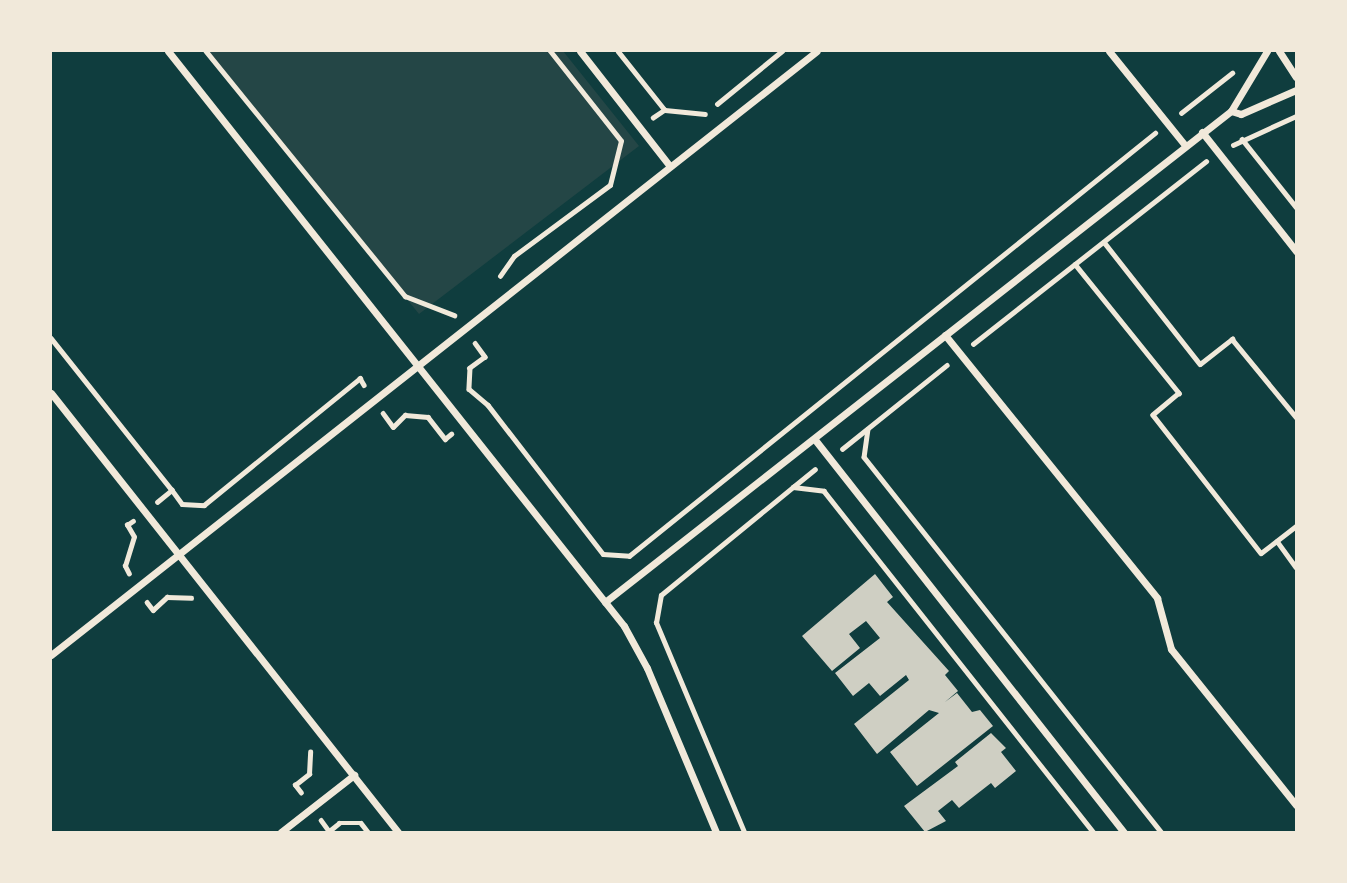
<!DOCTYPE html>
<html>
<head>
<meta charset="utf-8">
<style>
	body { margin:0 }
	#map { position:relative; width:1347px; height:883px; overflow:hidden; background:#0f3d3e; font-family:"Varela Round",sans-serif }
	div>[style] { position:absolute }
	.green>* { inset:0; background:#244646 }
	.building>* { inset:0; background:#cfcfc3 }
	.path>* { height:4.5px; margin:-2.25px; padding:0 2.25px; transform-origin:2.25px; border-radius:2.25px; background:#f1e9da }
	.minor>* { height:7px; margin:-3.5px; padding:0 3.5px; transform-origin:3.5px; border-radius:3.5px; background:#f1e9da }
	span { translate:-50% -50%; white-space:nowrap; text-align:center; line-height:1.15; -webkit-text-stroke:5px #f1e9da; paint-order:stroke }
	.frame { position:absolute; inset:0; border:52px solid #f1e9da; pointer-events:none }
</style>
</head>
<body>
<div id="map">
	<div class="green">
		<div style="clip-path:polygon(206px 51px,563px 51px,639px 146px,419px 314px)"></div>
	</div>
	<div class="building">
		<div style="clip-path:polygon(875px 574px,893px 597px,887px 602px,949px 671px,945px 675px,958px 691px,945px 702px,957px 693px,972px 712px,980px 710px,993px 726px,917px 786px,890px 752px,939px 713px,929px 710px,877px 754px,854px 724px,909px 680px,906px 675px,880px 696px,869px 683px,853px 696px,835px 673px,880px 638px,866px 621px,849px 634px,860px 648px,832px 671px,802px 636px)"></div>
		<div style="clip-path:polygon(991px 733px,1006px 748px,1001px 752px,1016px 771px,995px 788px,991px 783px,959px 808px,952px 800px,938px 811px,946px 821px,925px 832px,904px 806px,958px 766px,955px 762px)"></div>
	</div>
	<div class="path">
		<div style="left:206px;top:51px;width:316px;rotate:50.9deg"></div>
		<div style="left:405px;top:296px;width:53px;rotate:21.2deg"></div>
		<div style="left:618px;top:51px;width:75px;rotate:51.5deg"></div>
		<div style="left:665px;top:110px;width:14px;rotate:146deg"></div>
		<div style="left:717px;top:104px;width:84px;rotate:-39.2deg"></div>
		<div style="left:665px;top:110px;width:40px;rotate:5.7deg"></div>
		<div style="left:1181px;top:113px;width:65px;rotate:-38.1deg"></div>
		<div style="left:1242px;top:139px;width:87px;rotate:51.5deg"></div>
		<div style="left:1233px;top:145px;width:69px;rotate:-24.7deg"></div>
		<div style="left:1104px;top:242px;width:155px;rotate:51.8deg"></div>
		<div style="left:1200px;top:364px;width:41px;rotate:-38deg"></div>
		<div style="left:1232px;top:339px;width:101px;rotate:50.6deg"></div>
		<div style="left:1075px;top:264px;width:166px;rotate:51.1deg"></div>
		<div style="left:1179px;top:393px;width:34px;rotate:140deg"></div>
		<div style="left:1153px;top:415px;width:175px;rotate:52deg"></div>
		<div style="left:1261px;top:553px;width:44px;rotate:-37.6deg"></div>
		<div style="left:500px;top:276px;width:24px;rotate:-55deg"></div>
		<div style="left:514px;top:256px;width:119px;rotate:-36.5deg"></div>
		<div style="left:610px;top:185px;width:45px;rotate:-76deg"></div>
		<div style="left:621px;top:141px;width:115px;rotate:-128.3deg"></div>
		<div style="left:51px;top:338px;width:194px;rotate:51.5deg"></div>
		<div style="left:475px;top:343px;width:17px;rotate:54deg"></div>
		<div style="left:485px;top:357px;width:19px;rotate:144deg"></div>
		<div style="left:470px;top:368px;width:21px;rotate:93deg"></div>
		<div style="left:469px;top:389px;width:25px;rotate:40deg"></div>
		<div style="left:488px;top:405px;width:188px;rotate:52.3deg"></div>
		<div style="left:603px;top:554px;width:26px;rotate:4deg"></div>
		<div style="left:629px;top:556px;width:675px;rotate:-38.81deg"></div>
		<div style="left:973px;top:344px;width:296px;rotate:-38.1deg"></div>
		<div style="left:383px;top:413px;width:17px;rotate:54deg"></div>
		<div style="left:393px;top:427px;width:17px;rotate:-45deg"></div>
		<div style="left:405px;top:415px;width:23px;rotate:5deg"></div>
		<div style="left:428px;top:417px;width:28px;rotate:52deg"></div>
		<div style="left:445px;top:439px;width:8px;rotate:-40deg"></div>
		<div style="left:868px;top:429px;width:28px;rotate:98deg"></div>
		<div style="left:864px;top:457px;width:478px;rotate:51.6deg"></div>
		<div style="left:842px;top:449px;width:134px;rotate:-38.7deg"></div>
		<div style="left:793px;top:487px;width:28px;rotate:-39deg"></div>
		<div style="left:157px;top:502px;width:19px;rotate:-39deg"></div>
		<div style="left:172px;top:490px;width:17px;rotate:54deg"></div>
		<div style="left:182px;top:504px;width:22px;rotate:3deg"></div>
		<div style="left:204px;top:505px;width:201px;rotate:-39.1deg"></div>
		<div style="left:360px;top:378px;width:8px;rotate:60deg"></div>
		<div style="left:1277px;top:541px;width:32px;rotate:54deg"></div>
		<div style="left:129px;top:574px;width:9px;rotate:-117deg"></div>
		<div style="left:125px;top:566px;width:30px;rotate:-73deg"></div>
		<div style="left:134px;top:537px;width:14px;rotate:-120deg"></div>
		<div style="left:127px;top:525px;width:7px;rotate:-34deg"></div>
		<div style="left:147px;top:602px;width:10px;rotate:53deg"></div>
		<div style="left:153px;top:610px;width:19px;rotate:-43deg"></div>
		<div style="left:167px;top:597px;width:24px;rotate:2deg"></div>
		<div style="left:301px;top:793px;width:10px;rotate:-127deg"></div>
		<div style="left:295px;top:785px;width:18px;rotate:-38deg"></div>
		<div style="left:309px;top:774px;width:22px;rotate:-87deg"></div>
		<div style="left:321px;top:820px;width:14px;rotate:54deg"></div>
		<div style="left:328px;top:832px;width:14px;rotate:-39deg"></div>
		<div style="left:339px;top:823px;width:22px"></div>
		<div style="left:361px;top:823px;width:11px;rotate:52deg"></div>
		<div style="left:744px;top:832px;width:227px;rotate:-112.8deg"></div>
		<div style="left:656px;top:623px;width:28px;rotate:-80deg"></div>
		<div style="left:661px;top:595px;width:171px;rotate:-39.3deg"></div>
		<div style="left:793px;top:487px;width:31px;rotate:7deg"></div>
		<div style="left:824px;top:491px;width:434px;rotate:51.7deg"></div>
	</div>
	<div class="minor">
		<div style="left:168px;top:51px;width:734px;rotate:51.58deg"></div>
		<div style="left:624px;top:626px;width:48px;rotate:61.3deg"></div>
		<div style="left:647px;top:668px;width:178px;rotate:67.2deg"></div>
		<div style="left:580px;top:51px;width:146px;rotate:52deg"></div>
		<div style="left:1109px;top:51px;width:119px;rotate:51.1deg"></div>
		<div style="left:1279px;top:51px;width:31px;rotate:57deg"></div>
		<div style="left:1231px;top:111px;width:10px;rotate:17deg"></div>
		<div style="left:1241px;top:114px;width:60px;rotate:-23.6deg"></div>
		<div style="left:1202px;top:132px;width:152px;rotate:51.7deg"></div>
		<div style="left:945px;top:335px;width:338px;rotate:51.1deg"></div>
		<div style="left:1157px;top:598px;width:53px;rotate:74.6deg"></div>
		<div style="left:1171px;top:649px;width:200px;rotate:51.3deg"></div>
		<div style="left:51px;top:393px;width:560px;rotate:51.68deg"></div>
		<div style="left:816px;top:441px;width:498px;rotate:51.8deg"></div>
		<div style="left:605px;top:602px;width:796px;rotate:-38.11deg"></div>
		<div style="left:1231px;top:111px;width:70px;rotate:-59deg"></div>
		<div style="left:51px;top:655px;width:975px;rotate:-38.26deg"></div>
		<div style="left:281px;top:832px;width:93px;rotate:-38deg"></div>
	</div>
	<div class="frame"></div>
</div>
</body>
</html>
